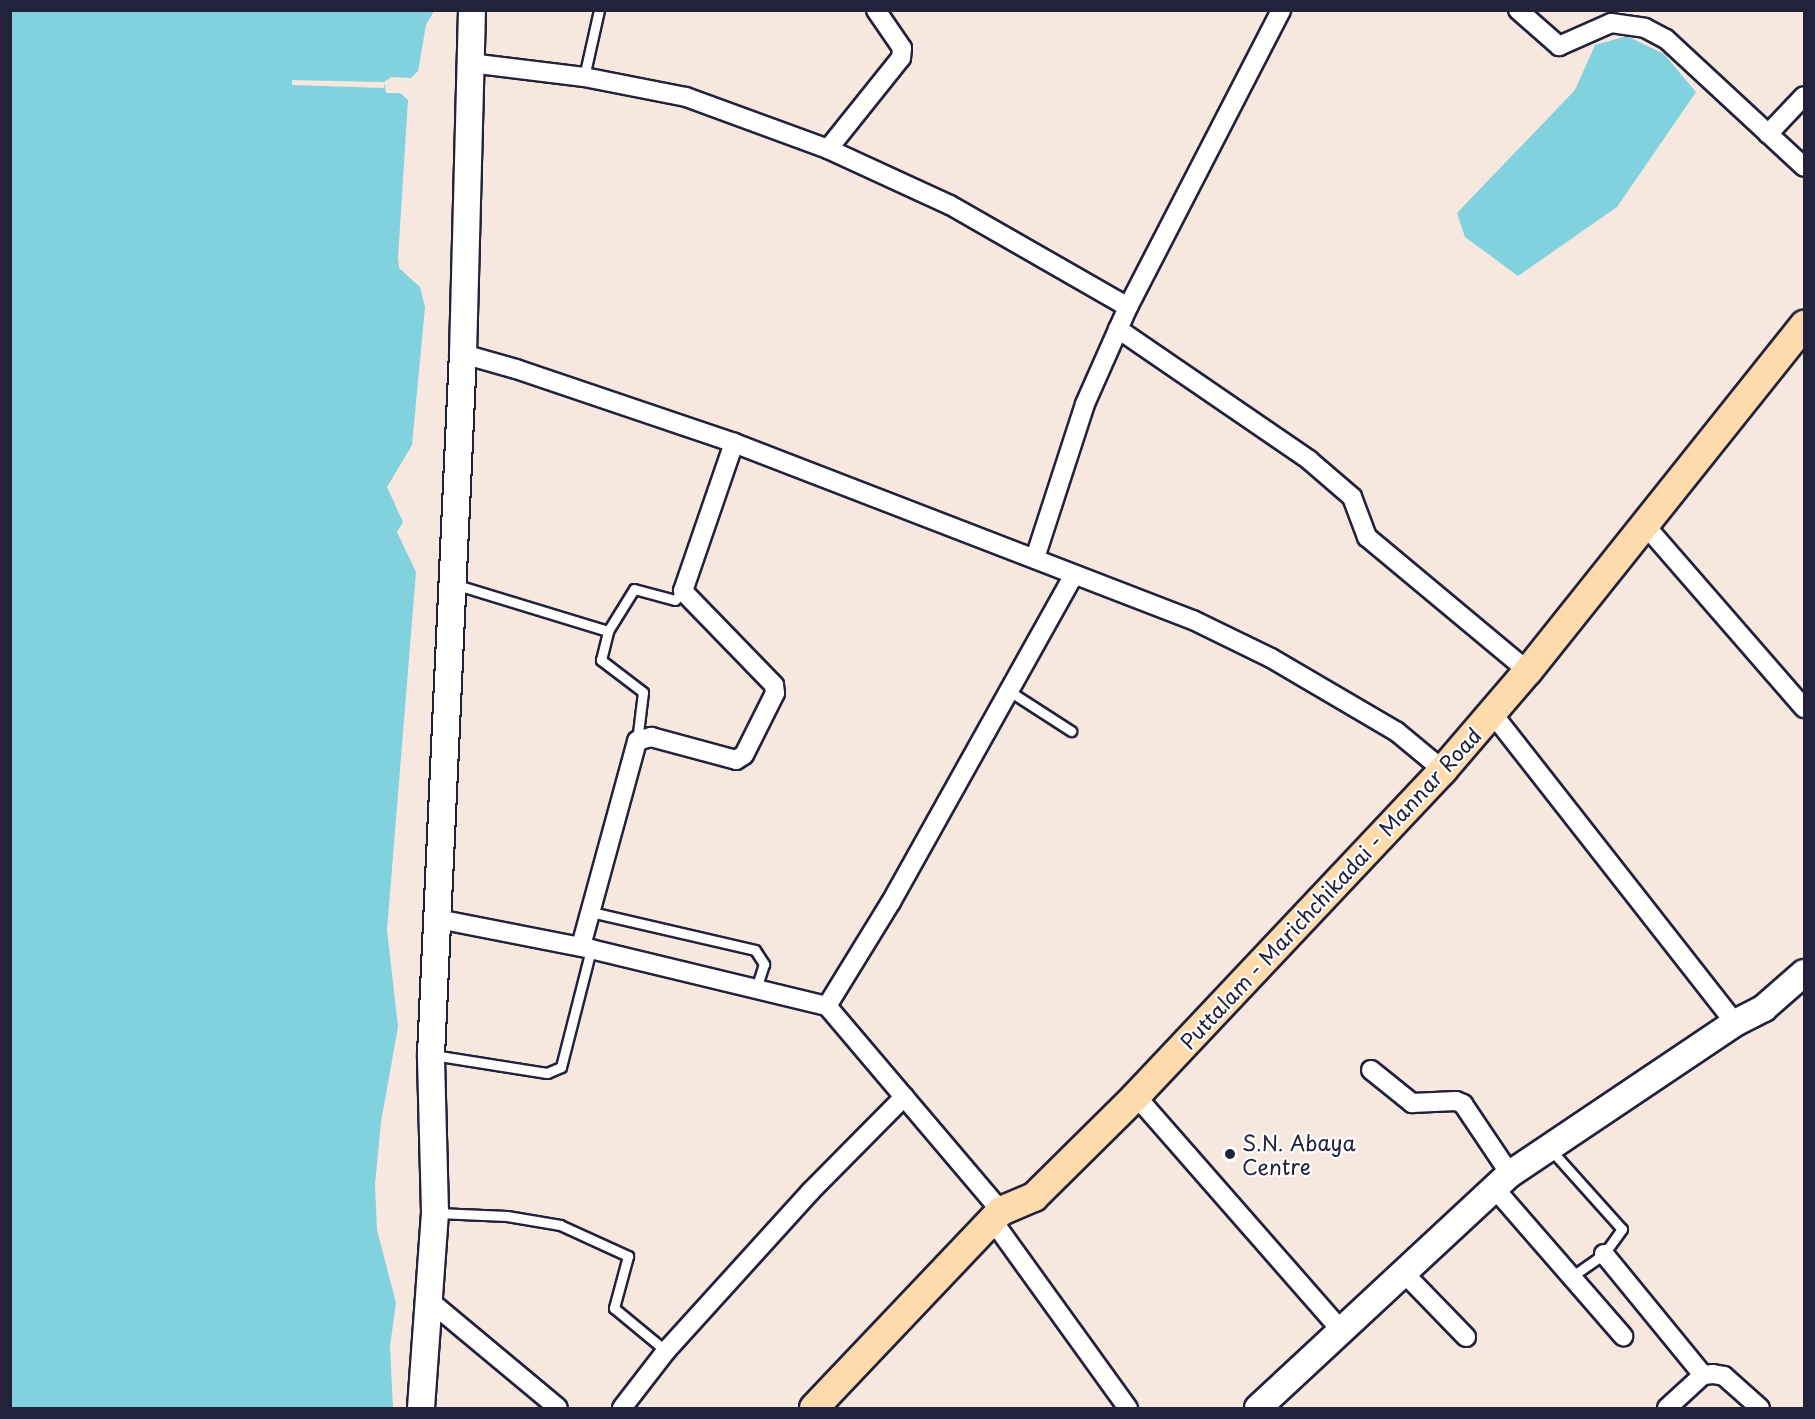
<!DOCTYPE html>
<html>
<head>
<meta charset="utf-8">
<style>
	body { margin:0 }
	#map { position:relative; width:1815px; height:1419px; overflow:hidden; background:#f6e8de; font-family:"Playpen Sans",sans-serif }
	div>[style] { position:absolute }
	.water>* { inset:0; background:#81d1de }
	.pier>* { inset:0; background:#f6e8de }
	.roads { filter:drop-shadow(2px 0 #22223b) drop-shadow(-2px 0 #22223b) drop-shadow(0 2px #22223b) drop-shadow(0 -2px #22223b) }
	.lane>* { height:9px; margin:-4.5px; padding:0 4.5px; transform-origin:4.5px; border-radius:4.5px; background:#fff }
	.street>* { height:18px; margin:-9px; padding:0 9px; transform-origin:9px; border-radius:9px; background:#fff }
	.secondary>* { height:26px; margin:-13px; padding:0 13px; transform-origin:13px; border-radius:13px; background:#fff }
	.primary>* { height:28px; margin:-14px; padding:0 14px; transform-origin:14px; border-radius:14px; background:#fedbac }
	.dots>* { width:16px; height:16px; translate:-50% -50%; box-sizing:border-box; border:3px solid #fff; border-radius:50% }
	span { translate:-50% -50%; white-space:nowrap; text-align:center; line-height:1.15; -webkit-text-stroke:4.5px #fff; paint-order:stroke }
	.street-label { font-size:21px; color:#22223b }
	.poi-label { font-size:21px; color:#22223b }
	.left { translate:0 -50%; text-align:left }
	.frame { position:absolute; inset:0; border:12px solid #22223b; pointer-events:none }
</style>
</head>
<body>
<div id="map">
	<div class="water">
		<div style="clip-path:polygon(10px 11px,434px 11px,426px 25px,418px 71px,411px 78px,391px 77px,384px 82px,386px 93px,400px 93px,408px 100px,398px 258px,399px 268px,420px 287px,425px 307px,412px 445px,387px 487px,403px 522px,397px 532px,416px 572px,387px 930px,398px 1027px,381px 1122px,375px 1185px,377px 1230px,396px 1303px,390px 1346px,393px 1408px,11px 1408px)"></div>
		<div style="clip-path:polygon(1627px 36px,1664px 54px,1696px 92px,1617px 207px,1518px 276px,1465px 237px,1457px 213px,1575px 90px,1595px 45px)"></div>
	</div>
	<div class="pier">
		<div style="clip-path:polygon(292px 80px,384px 82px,384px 88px,292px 85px)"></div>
	</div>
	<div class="roads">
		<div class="lane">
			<div style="left:584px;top:77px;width:69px;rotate:-77.4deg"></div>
			<div style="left:454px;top:584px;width:161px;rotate:17deg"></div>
			<div style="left:1009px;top:691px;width:74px;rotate:32.8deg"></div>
			<div style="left:637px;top:741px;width:49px;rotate:-83deg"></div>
			<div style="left:643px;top:692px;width:53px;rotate:-142.7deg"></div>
			<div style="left:601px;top:660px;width:30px;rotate:-76deg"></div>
			<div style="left:608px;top:631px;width:49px;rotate:-58.2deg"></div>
			<div style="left:634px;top:589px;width:42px;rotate:15deg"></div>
			<div style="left:675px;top:600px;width:12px;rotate:-48deg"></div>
			<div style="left:591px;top:912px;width:168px;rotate:13deg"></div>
			<div style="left:755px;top:950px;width:17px;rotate:57deg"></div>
			<div style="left:764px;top:964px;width:25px;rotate:108deg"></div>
			<div style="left:433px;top:1055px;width:115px;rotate:9deg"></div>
			<div style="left:547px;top:1073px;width:15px;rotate:-23deg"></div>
			<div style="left:561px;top:1067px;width:122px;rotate:-75.7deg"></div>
			<div style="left:1551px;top:1150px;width:106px;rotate:48.1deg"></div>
			<div style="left:1622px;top:1229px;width:31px;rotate:126deg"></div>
			<div style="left:1604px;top:1254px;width:40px;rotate:145.1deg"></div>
			<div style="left:437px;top:1213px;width:70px;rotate:2.5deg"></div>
			<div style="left:507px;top:1216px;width:54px;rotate:9.6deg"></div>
			<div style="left:560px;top:1225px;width:75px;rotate:24.5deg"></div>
			<div style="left:628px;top:1256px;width:54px;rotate:105.1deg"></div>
			<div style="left:614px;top:1308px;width:67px;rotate:39.6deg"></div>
		</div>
		<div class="street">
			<div style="left:1518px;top:10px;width:55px;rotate:41.3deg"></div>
			<div style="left:1559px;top:46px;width:57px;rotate:-23.9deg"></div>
			<div style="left:1611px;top:23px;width:34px;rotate:8deg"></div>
			<div style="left:1645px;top:28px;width:24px;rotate:28deg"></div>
			<div style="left:1666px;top:39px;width:188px;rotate:42.8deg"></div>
			<div style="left:470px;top:63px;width:115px;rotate:7deg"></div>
			<div style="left:584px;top:77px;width:104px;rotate:11.1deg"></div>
			<div style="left:686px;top:97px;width:151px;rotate:20.1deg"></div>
			<div style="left:828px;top:149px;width:134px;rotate:24.7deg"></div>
			<div style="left:950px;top:205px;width:205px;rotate:29.8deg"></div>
			<div style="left:1768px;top:134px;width:52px;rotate:-46.5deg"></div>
			<div style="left:828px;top:149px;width:117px;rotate:-51.3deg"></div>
			<div style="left:901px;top:58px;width:10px;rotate:-84deg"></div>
			<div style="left:902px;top:48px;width:46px;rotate:-124.4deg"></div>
			<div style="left:1118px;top:329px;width:232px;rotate:34.4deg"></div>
			<div style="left:1309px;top:460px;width:57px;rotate:40.7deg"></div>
			<div style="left:1352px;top:497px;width:43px;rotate:69.4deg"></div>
			<div style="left:1367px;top:537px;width:209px;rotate:39.8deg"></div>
			<div style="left:463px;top:354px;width:55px;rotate:15.8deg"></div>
			<div style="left:516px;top:369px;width:230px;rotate:18.7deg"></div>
			<div style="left:734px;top:443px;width:492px;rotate:21.1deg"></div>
			<div style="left:1193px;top:620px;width:87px;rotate:26deg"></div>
			<div style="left:1271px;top:658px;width:146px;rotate:30.4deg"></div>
			<div style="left:1397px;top:732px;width:60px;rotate:39.6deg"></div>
			<div style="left:1644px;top:524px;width:244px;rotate:49deg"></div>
			<div style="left:1035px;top:558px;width:162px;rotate:-72deg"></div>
			<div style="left:1085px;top:404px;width:106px;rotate:-66.1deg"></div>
			<div style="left:1128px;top:307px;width:334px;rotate:-62.7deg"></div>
			<div style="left:1492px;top:713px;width:394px;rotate:51.9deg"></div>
			<div style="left:438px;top:919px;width:156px;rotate:11.1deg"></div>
			<div style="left:591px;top:949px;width:243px;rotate:13.6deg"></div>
			<div style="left:827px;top:1006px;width:269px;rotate:49.7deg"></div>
			<div style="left:581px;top:946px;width:213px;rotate:-74.7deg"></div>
			<div style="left:637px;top:741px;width:15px;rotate:-16deg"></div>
			<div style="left:651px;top:737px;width:88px;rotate:15.1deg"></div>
			<div style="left:736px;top:760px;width:9px;rotate:-32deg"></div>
			<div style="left:744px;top:755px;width:69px;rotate:-63.4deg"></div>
			<div style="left:775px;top:693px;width:8px;rotate:-97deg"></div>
			<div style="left:774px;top:685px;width:131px;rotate:-134.1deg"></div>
			<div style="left:683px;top:591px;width:157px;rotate:-71deg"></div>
			<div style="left:827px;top:1006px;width:122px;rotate:-58.4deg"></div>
			<div style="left:891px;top:902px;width:373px;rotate:-60.8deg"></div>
			<div style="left:1371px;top:1070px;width:53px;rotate:38.8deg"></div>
			<div style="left:1412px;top:1103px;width:44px;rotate:-2.6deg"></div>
			<div style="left:1456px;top:1101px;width:8px;rotate:23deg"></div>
			<div style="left:1463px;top:1104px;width:84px;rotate:56.1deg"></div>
			<div style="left:1136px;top:1096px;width:311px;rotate:48.8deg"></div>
			<div style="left:1496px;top:1190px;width:194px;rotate:49deg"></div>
			<div style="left:993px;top:1221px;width:231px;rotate:54.2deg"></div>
			<div style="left:1604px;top:1254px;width:156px;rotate:50.7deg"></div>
			<div style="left:1402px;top:1271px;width:92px;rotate:45.9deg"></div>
			<div style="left:431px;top:1302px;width:165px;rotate:39.8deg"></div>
			<div style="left:622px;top:1408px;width:72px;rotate:-52.3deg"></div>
			<div style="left:666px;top:1351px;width:215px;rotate:-47.8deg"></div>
			<div style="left:810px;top:1192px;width:134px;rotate:-45.3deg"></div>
			<div style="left:1667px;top:1408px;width:49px;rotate:-42.5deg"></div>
			<div style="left:1703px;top:1375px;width:10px;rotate:-6deg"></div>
			<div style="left:1713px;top:1374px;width:11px;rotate:10deg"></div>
			<div style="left:1724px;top:1376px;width:48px;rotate:41.6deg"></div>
		</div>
		<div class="secondary">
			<div style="left:421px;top:1408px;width:196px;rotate:-85.9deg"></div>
			<div style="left:435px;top:1212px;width:157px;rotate:-91.5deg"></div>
			<div style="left:431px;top:1055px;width:702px;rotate:-87.39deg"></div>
			<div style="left:463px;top:354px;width:344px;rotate:-88.5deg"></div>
			<div style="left:1258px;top:1408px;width:344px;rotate:-42.9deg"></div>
			<div style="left:1510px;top:1174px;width:271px;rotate:-33.9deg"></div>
			<div style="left:1735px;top:1023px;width:33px;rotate:-27deg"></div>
			<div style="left:1764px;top:1008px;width:53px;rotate:-41.2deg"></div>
		</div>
		<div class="primary">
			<div style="left:814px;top:1408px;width:272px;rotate:-46.5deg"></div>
			<div style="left:1001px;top:1211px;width:36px;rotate:-23deg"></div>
			<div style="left:1034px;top:1197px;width:144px;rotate:-44.7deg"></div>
			<div style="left:1136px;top:1096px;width:448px;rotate:-46.7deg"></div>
			<div style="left:1443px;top:770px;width:130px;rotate:-49.4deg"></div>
			<div style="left:1528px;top:671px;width:443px;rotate:-51.4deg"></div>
		</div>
	</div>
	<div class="dots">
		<div style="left:1230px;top:1154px;background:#22223b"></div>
	</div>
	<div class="street-label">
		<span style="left:1330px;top:888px;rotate:-47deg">Puttalam - Marichchikadai - Mannar Road</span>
	</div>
	<div class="poi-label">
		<span class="left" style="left:1242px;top:1154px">S.N. Abaya<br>Centre</span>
	</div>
	<div class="frame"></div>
</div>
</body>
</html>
